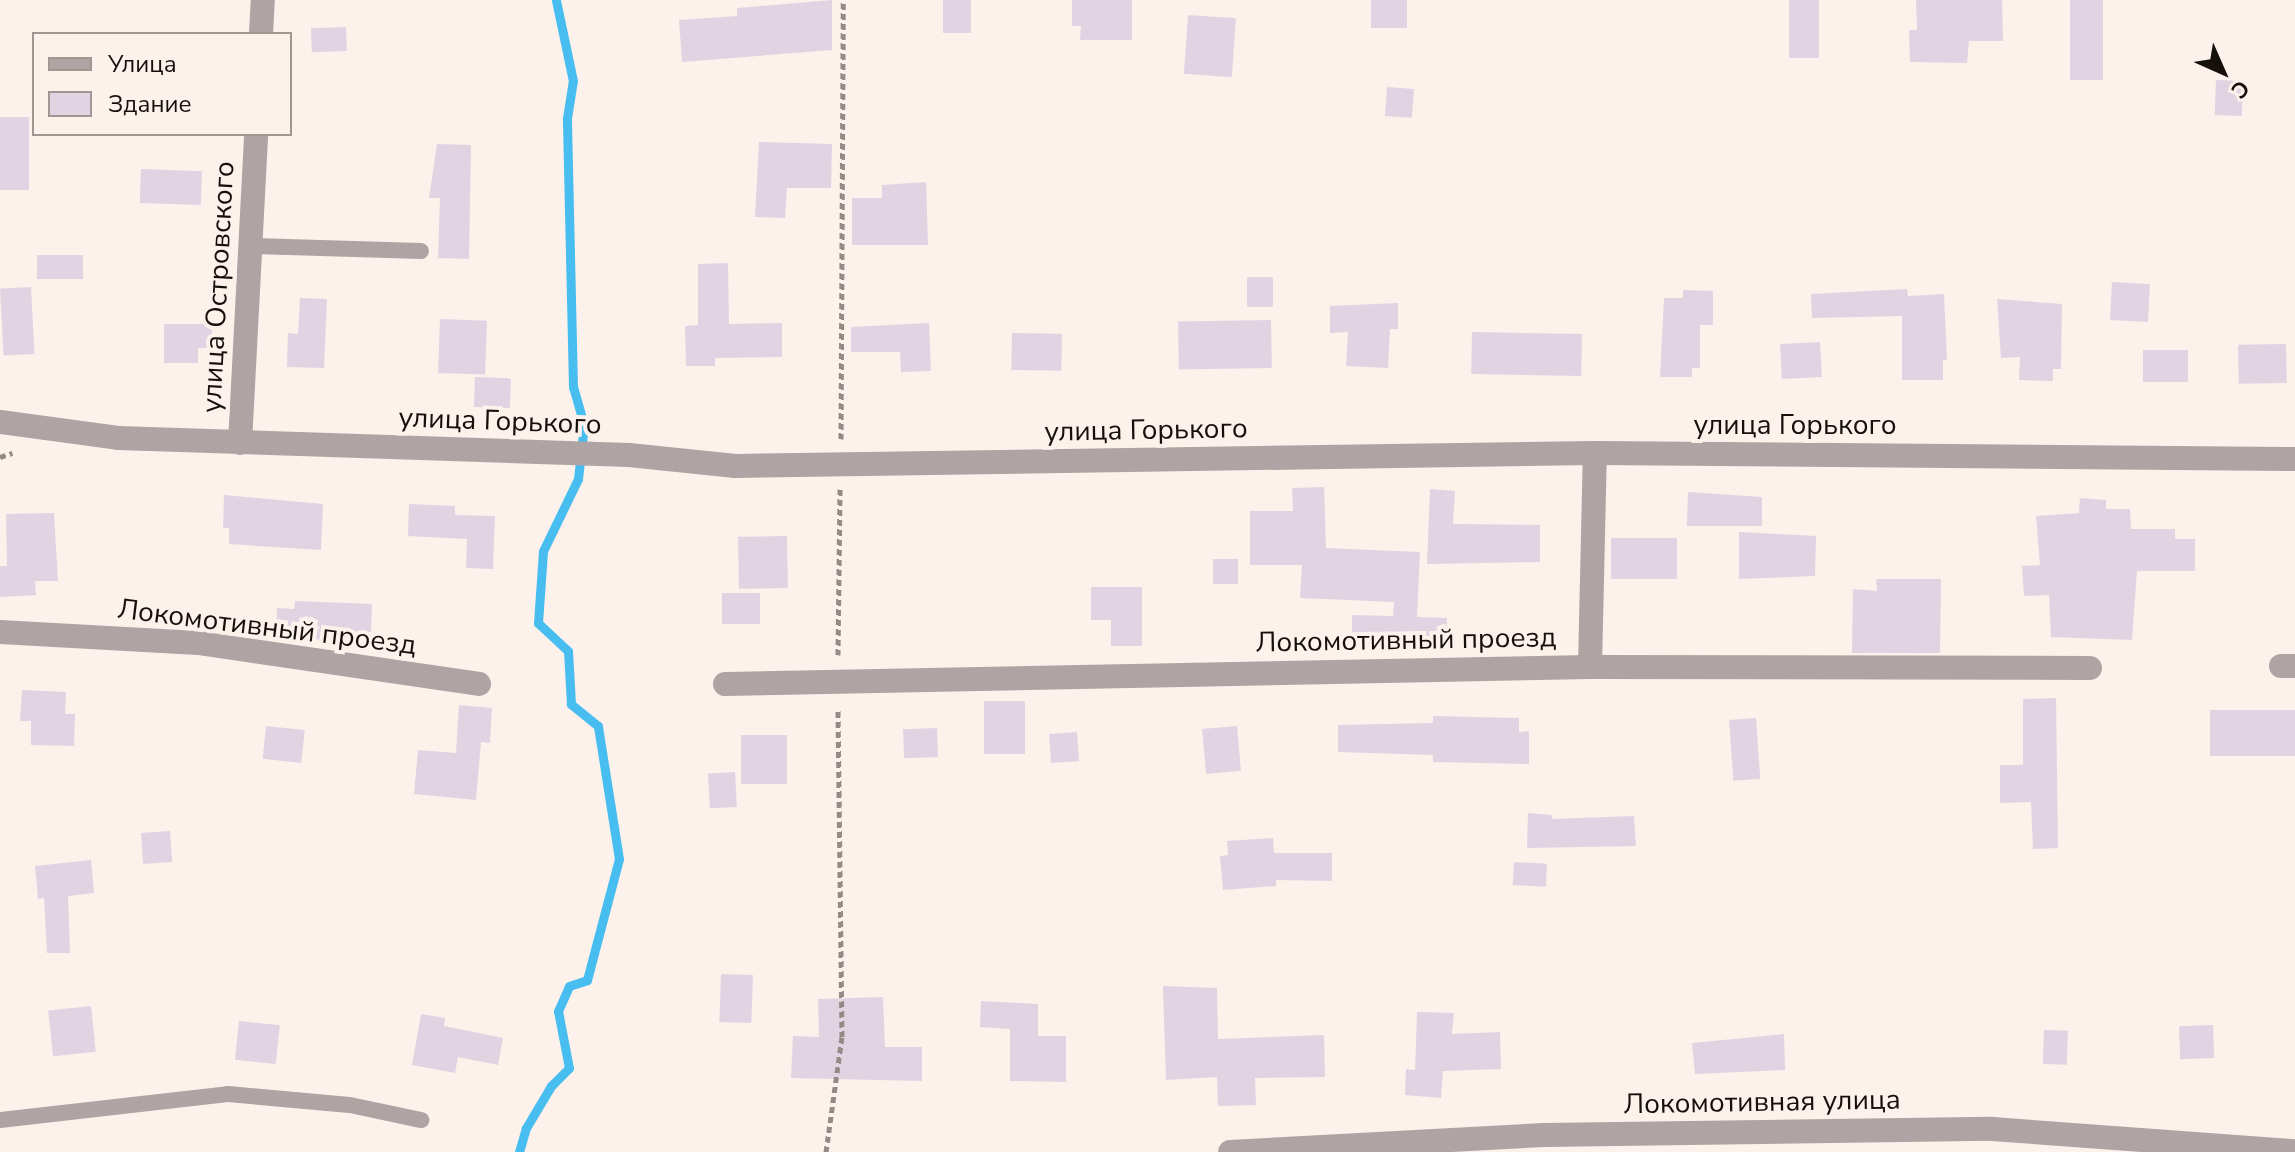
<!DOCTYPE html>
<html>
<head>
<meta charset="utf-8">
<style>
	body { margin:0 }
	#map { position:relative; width:2295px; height:1152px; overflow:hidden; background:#fcf1eb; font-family:"Nunito Sans",sans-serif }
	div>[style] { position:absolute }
	.stream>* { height:9px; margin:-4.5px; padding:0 4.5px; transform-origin:4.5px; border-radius:4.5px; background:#47bdf0 }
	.building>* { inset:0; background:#e0d4e3; transform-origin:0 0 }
	.path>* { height:5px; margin-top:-2.5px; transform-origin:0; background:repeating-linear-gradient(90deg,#948b87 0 6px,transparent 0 10px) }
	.lane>* { height:16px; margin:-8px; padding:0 8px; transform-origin:8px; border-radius:8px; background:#ada4a3 }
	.street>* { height:24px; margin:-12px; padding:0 12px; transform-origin:12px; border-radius:12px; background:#ada4a3 }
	span { translate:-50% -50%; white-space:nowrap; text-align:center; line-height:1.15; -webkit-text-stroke:8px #fcf1eb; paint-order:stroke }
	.street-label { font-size:28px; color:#16100d }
	.legend { position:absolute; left:32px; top:32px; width:260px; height:104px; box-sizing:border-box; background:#fcf1eb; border:2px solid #a09792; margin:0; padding:10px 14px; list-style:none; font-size:24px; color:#16100d }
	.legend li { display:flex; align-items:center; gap:16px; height:40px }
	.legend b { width:40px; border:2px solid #a09792 }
	.north { position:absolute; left:2183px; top:32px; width:80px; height:80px; -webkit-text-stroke:6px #fcf1eb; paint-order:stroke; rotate:135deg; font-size:22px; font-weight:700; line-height:32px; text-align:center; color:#16100d }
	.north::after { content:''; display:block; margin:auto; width:28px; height:36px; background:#16100d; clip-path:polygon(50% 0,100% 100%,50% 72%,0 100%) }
</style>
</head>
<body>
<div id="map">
	<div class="stream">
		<div style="left:519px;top:1152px;width:25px;rotate:-74deg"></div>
		<div style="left:526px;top:1128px;width:49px;rotate:-59.2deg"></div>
		<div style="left:551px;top:1086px;width:25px;rotate:-45deg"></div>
		<div style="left:569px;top:1068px;width:58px;rotate:-100.9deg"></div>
		<div style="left:558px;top:1011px;width:27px;rotate:-66deg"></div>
		<div style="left:569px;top:986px;width:19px;rotate:-18deg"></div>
		<div style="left:587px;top:980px;width:125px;rotate:-75.2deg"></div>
		<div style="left:619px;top:859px;width:135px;rotate:-99deg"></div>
		<div style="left:598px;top:726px;width:35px;rotate:-141deg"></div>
		<div style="left:571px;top:704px;width:53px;rotate:-93.2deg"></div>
		<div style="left:568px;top:651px;width:41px;rotate:-137deg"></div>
		<div style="left:538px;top:623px;width:72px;rotate:-86deg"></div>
		<div style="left:543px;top:551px;width:80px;rotate:-64.1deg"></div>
		<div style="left:578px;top:479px;width:54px;rotate:-83.7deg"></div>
		<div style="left:584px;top:425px;width:40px;rotate:-106deg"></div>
		<div style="left:573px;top:387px;width:269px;rotate:-91.3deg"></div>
		<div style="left:567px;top:118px;width:37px;rotate:-81deg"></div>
		<div style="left:573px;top:81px;width:83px;rotate:-101.9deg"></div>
	</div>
	<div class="building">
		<div style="clip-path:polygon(832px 0,832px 50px,682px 62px,679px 20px,737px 16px,737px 8px)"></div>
		<div style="left:943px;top:0;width:28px;height:33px"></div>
		<div style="clip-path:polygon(1072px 0,1132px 0,1132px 40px,1080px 40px,1081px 26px,1072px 26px)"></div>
		<div style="left:1371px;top:0;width:36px;height:28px"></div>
		<div style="left:1789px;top:0;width:30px;height:58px"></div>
		<div style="clip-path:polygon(1916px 0,2002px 0,2003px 41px,1969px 41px,1967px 63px,1910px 62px,1909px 30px,1917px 30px)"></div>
		<div style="left:2070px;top:0;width:33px;height:80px"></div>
		<div style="left:1188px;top:15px;width:48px;height:59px;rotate:4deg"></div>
		<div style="left:346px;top:27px;width:24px;height:35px;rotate:88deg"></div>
		<div style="left:2216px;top:80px;width:27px;height:35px;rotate:2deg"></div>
		<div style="left:1387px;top:87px;width:27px;height:29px;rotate:4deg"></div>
		<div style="left:0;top:117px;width:29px;height:73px"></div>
		<div style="clip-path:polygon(759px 142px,832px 144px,831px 188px,787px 188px,785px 218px,755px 217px)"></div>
		<div style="clip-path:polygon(437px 144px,471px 145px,469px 259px,438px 258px,440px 198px,429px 198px)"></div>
		<div style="left:141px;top:169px;width:61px;height:34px;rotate:2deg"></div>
		<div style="clip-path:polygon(926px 182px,928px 245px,852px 245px,852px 198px,882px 198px,882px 185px)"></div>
		<div style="left:37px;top:255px;width:46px;height:24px"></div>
		<div style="clip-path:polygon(728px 263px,729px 324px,782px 323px,782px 357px,715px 358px,715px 366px,686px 366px,685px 326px,698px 325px,698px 264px)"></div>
		<div style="left:1273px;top:277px;width:30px;height:26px;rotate:90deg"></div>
		<div style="left:2112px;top:282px;width:38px;height:38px;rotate:3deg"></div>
		<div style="left:31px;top:287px;width:67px;height:31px;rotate:87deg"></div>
		<div style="clip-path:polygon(1907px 289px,1908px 296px,1944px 294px,1947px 360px,1943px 360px,1943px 380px,1902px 380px,1902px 316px,1812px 318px,1811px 294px)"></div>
		<div style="clip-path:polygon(1683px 290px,1713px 291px,1713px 325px,1700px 325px,1700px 368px,1692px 368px,1692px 377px,1660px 377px,1664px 298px,1683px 298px)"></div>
		<div style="clip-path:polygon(300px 298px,327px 299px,324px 368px,287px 367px,288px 333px,298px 334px)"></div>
		<div style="clip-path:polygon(1997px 299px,2062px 304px,2061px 369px,2053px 369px,2053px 381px,2019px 380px,2020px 357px,2001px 358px)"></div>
		<div style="clip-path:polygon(1398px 303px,1398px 329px,1390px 329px,1388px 368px,1346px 366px,1348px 332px,1330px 333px,1330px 306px)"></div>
		<div style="left:440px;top:319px;width:47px;height:54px;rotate:2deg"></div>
		<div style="left:1271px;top:320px;width:48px;height:93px;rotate:89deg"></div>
		<div style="clip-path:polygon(929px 323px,931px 371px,901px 372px,900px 352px,851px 352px,851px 327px)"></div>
		<div style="clip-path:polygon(164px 324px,212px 324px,212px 348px,198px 348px,198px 363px,164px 363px)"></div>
		<div style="left:1472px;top:332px;width:110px;height:42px;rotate:1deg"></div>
		<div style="left:1012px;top:333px;width:50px;height:37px;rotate:1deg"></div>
		<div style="left:1820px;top:342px;width:35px;height:40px;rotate:87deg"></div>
		<div style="left:2286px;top:344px;width:39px;height:48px;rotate:89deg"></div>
		<div style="left:2188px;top:350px;width:32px;height:45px;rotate:90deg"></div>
		<div style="left:475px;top:377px;width:36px;height:30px;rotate:2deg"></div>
		<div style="clip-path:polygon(1324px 487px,1326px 548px,1420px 552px,1417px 617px,1447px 618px,1446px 646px,1352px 638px,1352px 615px,1393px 616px,1394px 602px,1300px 598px,1302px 565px,1250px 565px,1250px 511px,1293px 511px,1292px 488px)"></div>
		<div style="clip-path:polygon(1430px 489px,1455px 491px,1453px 524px,1540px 525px,1540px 562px,1427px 564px)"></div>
		<div style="clip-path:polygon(1688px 492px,1762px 497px,1762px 526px,1687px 526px)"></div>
		<div style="clip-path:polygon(224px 495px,323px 504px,321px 550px,229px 544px,229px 528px,223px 528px)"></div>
		<div style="clip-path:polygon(2080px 498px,2106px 500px,2106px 509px,2130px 509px,2131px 529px,2175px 529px,2175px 539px,2195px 539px,2195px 571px,2137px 571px,2132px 640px,2051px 637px,2049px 595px,2024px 596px,2022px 566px,2040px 565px,2036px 516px,2079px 513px)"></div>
		<div style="clip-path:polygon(409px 504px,455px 506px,455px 515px,495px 516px,493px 569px,466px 568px,467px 539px,408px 536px)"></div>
		<div style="clip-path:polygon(54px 513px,58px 581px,35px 581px,36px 595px,0 597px,0 566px,7px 566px,6px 514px)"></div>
		<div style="clip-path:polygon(1739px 532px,1816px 536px,1815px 576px,1739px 579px)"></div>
		<div style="left:787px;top:536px;width:52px;height:49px;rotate:89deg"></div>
		<div style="left:1611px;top:538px;width:66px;height:41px"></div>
		<div style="left:1213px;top:559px;width:25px;height:25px"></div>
		<div style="clip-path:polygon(1876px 579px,1941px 579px,1940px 653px,1852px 653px,1853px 589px,1877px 591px)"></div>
		<div style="clip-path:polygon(1091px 587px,1142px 587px,1142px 646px,1111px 646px,1111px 620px,1091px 620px)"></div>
		<div style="left:760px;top:593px;width:31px;height:38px;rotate:90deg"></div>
		<div style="clip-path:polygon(295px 601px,372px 604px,371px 632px,332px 631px,331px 640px,276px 638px,277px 608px,294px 609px)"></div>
		<div style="clip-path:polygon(22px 690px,66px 692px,65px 714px,75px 714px,74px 746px,31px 745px,31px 721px,20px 721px)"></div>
		<div style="clip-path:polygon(2056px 698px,2058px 848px,2033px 849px,2031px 802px,2000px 803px,2000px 765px,2023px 765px,2023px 699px)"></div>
		<div style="left:984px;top:701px;width:41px;height:53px"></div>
		<div style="clip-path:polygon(459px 705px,492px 708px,490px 743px,481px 742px,476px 800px,414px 794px,418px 750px,456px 753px)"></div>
		<div style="left:2295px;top:710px;width:46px;height:85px;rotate:90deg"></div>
		<div style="clip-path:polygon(1433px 716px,1519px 718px,1519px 732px,1529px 731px,1529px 764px,1433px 762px,1433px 755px,1338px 752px,1338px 725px,1433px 723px)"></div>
		<div style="left:1756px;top:718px;width:61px;height:27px;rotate:86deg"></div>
		<div style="left:266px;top:726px;width:39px;height:33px;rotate:6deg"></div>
		<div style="left:1237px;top:726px;width:45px;height:35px;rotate:85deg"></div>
		<div style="left:937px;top:728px;width:29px;height:34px;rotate:88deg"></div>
		<div style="left:1077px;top:732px;width:29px;height:28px;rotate:86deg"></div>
		<div style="left:741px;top:735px;width:46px;height:49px"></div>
		<div style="left:735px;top:772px;width:35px;height:27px;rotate:87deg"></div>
		<div style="clip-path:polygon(1528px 813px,1552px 815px,1552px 819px,1634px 816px,1636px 846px,1527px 848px)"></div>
		<div style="left:170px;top:831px;width:31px;height:29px;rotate:86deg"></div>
		<div style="clip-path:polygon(1273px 838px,1274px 853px,1332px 853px,1332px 881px,1276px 880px,1276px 886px,1223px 890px,1220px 856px,1228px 855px,1227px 841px)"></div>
		<div style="clip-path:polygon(91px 860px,94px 893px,68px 896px,70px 953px,47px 953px,44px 898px,38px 899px,35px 866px)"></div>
		<div style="left:1514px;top:862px;width:33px;height:23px;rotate:3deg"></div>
		<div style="left:721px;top:974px;width:32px;height:48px;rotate:2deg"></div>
		<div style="clip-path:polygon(1163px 986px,1217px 988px,1218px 1039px,1324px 1035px,1325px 1077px,1255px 1078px,1256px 1105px,1218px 1106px,1217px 1077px,1166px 1080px)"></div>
		<div style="clip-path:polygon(883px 997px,885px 1047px,922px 1047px,922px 1081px,791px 1078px,793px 1036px,819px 1037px,818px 999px)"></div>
		<div style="clip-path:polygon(981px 1001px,1038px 1004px,1038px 1036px,1066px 1036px,1066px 1082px,1010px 1081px,1010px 1029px,980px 1027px)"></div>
		<div style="left:91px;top:1006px;width:46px;height:43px;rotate:84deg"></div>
		<div style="clip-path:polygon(1417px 1012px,1454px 1013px,1452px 1034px,1500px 1032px,1501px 1069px,1443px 1071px,1441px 1098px,1405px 1095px,1406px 1069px,1415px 1070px)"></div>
		<div style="clip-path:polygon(421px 1014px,445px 1018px,444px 1026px,503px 1038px,498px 1065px,458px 1057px,455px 1073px,412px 1065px)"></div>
		<div style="left:239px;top:1021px;width:41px;height:39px;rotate:6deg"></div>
		<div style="left:2213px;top:1025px;width:33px;height:34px;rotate:88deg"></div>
		<div style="left:2044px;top:1030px;width:24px;height:34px;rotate:2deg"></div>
		<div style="clip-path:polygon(1784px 1034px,1785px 1070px,1695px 1074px,1692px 1043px)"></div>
	</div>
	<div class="path">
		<div style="left:841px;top:439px;width:439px;rotate:-89.7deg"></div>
		<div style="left:0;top:457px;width:13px;rotate:-18deg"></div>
		<div style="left:838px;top:655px;width:166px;rotate:-89.3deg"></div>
		<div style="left:826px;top:1152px;width:116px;rotate:-82.1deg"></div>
		<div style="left:842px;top:1037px;width:328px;rotate:-90.7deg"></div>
	</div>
	<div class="lane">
		<div style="left:250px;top:246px;width:171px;rotate:1.7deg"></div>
		<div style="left:0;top:1120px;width:229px;rotate:-6.5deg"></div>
		<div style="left:228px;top:1094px;width:122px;rotate:5.2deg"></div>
		<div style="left:350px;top:1105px;width:73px;rotate:11.9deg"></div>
	</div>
	<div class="street">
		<div style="left:261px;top:34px;width:34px;rotate:-87deg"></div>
		<div style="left:0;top:422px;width:119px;rotate:7.7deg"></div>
		<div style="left:118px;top:438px;width:511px;rotate:1.91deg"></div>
		<div style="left:629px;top:455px;width:107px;rotate:5.9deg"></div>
		<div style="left:735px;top:466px;width:860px;rotate:-0.87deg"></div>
		<div style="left:1595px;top:453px;width:700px;rotate:0.49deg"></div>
		<div style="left:240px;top:443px;width:309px;rotate:-87deg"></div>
		<div style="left:0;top:632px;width:198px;rotate:3.2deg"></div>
		<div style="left:198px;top:643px;width:284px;rotate:8.3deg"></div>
		<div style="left:2281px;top:666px;width:14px"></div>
		<div style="left:1590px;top:667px;width:214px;rotate:-88.7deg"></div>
		<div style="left:725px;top:684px;width:865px;rotate:-1.13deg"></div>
		<div style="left:1590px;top:667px;width:500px;rotate:0.11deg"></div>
		<div style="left:1230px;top:1152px;width:314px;rotate:-3.1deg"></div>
		<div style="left:1544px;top:1135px;width:448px;rotate:-0.8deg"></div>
		<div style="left:1992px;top:1129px;width:304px;rotate:4.2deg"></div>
	</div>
	<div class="street-label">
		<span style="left:218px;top:287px;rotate:-87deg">улица Островского</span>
		<span style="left:500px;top:421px;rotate:2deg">улица Горького</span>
		<span style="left:1795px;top:425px">улица Горького</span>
		<span style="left:1146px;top:430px;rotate:-1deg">улица Горького</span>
		<span style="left:267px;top:627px;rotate:7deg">Локомотивный проезд</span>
		<span style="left:1406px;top:640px;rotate:-1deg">Локомотивный проезд</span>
		<span style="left:1762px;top:1102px;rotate:-1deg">Локомотивная улица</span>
	</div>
	<ul class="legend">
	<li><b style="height:10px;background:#ada4a3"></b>Улица</li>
	<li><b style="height:22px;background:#e0d4e3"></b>Здание</li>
	</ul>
	<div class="north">С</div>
</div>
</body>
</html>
